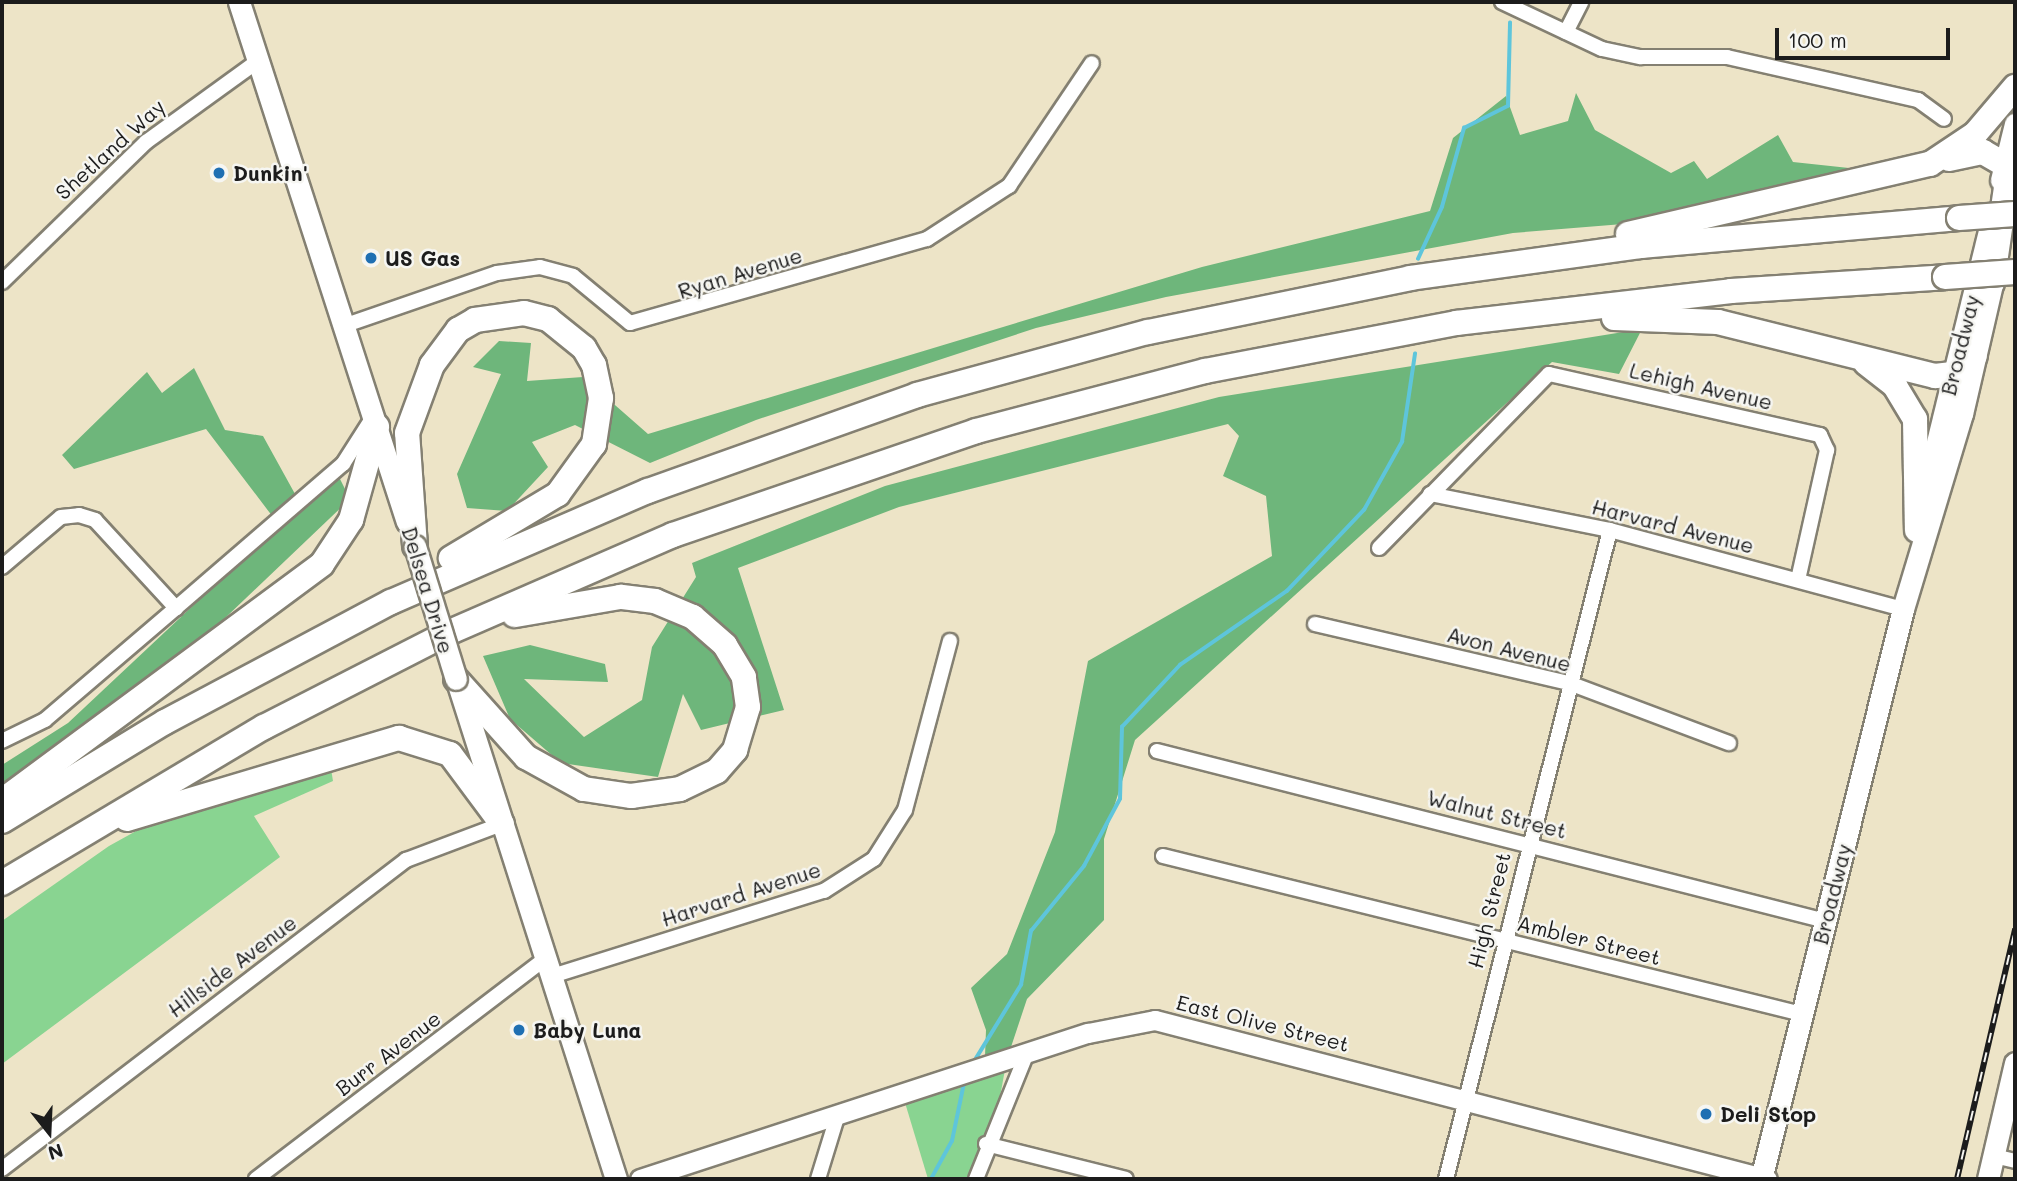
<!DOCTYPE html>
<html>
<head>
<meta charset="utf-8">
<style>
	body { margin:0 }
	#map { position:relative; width:2017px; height:1181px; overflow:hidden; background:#ede4c7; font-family:Mali,sans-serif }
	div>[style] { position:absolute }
	.green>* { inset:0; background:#89d491 }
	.forest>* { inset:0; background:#6eb67b }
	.stream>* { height:3.5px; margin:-1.75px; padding:0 1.75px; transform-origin:1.75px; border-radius:1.75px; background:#5ec5db }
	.roads { filter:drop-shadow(2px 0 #848072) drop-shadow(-2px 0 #848072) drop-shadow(0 2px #848072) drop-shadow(0 -2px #848072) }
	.street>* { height:14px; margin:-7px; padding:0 7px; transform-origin:7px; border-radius:7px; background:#fff }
	.secondary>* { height:19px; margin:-9.5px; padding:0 9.5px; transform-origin:9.5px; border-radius:9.5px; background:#fff }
	.primary>* { height:21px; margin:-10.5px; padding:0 10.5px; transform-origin:10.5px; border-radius:10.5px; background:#fff }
	.highway>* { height:24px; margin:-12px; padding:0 12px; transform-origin:12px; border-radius:12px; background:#fff }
	.rail>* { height:6px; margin-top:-3px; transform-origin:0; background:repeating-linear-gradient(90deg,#f6f6f2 0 10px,#1c1c1c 0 20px); box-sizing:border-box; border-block:2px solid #1c1c1c }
	.bridges { filter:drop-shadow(2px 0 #848072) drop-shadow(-2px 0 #848072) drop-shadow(0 2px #848072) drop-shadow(0 -2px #848072) }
	.primary-bridge>* { height:21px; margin:-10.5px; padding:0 10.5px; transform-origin:10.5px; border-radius:10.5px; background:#fff }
	.highway-bridge>* { height:24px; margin:-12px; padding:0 12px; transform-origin:12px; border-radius:12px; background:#fff }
	.dots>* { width:19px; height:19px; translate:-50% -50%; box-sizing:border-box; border:4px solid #f6f6f2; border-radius:50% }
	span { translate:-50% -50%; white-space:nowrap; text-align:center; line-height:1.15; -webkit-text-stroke:5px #f6f6f2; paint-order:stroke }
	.street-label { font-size:21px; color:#1c1c1c }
	.poi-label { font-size:21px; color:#1c1c1c; font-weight:700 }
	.left { translate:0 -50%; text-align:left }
	.frame { position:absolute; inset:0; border:4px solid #1c1c1c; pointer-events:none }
	.north { position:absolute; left:14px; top:1097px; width:70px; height:70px; -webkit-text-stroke:5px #f6f6f2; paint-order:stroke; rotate:162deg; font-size:19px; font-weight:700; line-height:28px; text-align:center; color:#1c1c1c }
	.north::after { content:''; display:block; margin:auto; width:24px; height:32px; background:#1c1c1c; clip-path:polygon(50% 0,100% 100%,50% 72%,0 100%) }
	.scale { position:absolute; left:1775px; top:28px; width:175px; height:32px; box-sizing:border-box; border:4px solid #1c1c1c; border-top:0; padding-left:9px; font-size:21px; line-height:24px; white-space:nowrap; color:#1c1c1c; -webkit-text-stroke:5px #f6f6f2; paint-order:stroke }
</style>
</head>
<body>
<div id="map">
	<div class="green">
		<div style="clip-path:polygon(329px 756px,333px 781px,254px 816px,280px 857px,2px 1064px,2px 921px,109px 846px,194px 799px)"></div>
		<div style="clip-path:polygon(1006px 1064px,985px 1179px,928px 1179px,903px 1096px)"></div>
	</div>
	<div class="forest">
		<div style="clip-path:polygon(1576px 93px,1595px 130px,1671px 173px,1694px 161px,1707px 179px,1778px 135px,1793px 162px,1877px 171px,1648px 222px,1513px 233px,1166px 297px,1036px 328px,756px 420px,650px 463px,575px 425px,532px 442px,548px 467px,507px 511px,467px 508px,457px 474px,501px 374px,473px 367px,499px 341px,531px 343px,527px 381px,583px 377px,648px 434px,1202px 267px,1430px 211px,1453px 138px,1506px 96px,1520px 135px,1568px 121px)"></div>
		<div style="clip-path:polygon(1642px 329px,1619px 374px,1552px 362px,1135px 740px,1104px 839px,1104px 920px,1027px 999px,1011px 1047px,985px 1056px,986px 1030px,971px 988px,1007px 954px,1055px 832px,1088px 661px,1272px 556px,1266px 496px,1223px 476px,1239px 436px,1228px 424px,899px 507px,738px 568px,784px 710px,701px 730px,683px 694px,658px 777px,561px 763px,510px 719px,483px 656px,530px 645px,605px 664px,608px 682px,524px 679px,584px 737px,642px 700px,652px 647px,696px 577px,692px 563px,885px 486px,1219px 397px)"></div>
		<div style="clip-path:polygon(194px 368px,225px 430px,263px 436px,300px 503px,336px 471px,350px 499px,179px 662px,2px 789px,2px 765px,68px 723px,279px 525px,206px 429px,74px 469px,62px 455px,147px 372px,162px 393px)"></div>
	</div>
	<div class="stream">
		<div style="left:1418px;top:259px;width:57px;rotate:-65.2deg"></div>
		<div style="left:1442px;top:207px;width:82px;rotate:-74.4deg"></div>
		<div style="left:1464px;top:128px;width:49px;rotate:-26.6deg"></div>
		<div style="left:1508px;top:106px;width:83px;rotate:-88.6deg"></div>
		<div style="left:975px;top:1060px;width:88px;rotate:-58.5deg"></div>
		<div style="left:1021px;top:985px;width:55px;rotate:-79.5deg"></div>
		<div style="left:1031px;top:931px;width:84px;rotate:-50.8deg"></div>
		<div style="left:1084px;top:866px;width:76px;rotate:-61.8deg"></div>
		<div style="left:1120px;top:799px;width:72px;rotate:-88.4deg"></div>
		<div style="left:1122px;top:727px;width:85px;rotate:-46.9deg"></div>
		<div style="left:1180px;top:665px;width:130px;rotate:-34.7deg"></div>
		<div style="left:1287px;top:591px;width:112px;rotate:-46.5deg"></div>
		<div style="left:1364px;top:510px;width:78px;rotate:-60.8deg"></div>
		<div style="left:1402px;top:442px;width:89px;rotate:-81.6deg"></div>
		<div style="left:931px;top:1179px;width:43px;rotate:-61.1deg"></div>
		<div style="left:952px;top:1141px;width:59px;rotate:-78.3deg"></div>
	</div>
	<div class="roads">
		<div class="street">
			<div style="left:1502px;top:2px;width:110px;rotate:25.2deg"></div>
			<div style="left:1602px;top:49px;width:40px;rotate:12deg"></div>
			<div style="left:1641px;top:57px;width:86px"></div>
			<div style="left:1727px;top:57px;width:196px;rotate:12.7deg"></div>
			<div style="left:1918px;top:100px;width:32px;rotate:36deg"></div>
			<div style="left:1566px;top:32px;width:34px;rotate:-63deg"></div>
			<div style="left:2px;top:282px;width:201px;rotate:-44.2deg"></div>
			<div style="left:146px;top:142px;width:138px;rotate:-35.9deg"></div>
			<div style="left:343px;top:326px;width:163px;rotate:-19deg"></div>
			<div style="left:497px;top:273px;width:43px;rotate:-7.9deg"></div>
			<div style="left:540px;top:267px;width:34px;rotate:15deg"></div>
			<div style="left:573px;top:276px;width:74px;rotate:39.5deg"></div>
			<div style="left:630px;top:323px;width:309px;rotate:-15.8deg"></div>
			<div style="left:927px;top:239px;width:98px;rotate:-32.9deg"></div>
			<div style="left:1009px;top:186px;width:148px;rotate:-56deg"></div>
			<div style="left:1430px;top:494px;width:184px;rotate:11.3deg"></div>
			<div style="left:1610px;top:530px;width:303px;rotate:15.1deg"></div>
			<div style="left:1379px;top:548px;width:243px;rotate:-45.7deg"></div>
			<div style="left:1549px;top:374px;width:278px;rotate:12.7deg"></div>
			<div style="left:1820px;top:435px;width:17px;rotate:65deg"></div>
			<div style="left:1827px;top:450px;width:133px;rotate:102.6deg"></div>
			<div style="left:2px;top:567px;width:77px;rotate:-40.3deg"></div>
			<div style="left:61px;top:517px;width:18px;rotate:-6deg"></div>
			<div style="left:79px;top:515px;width:17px;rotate:17deg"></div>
			<div style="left:95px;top:520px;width:120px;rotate:47.4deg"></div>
			<div style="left:176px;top:608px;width:172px;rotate:139.5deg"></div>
			<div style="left:45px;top:720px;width:48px;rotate:154deg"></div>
			<div style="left:176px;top:608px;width:221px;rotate:-40.8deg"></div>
			<div style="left:343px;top:464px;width:56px;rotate:-57.4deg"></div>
			<div style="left:1315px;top:624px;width:261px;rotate:13.1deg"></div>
			<div style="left:1569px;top:683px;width:171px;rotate:20.6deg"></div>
			<div style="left:1157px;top:751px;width:690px;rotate:14.26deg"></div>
			<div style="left:1163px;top:856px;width:658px;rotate:13.89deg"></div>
			<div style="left:552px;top:976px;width:285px;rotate:-17.4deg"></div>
			<div style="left:824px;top:891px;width:59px;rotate:-32.6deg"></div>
			<div style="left:874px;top:859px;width:58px;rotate:-57.7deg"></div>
			<div style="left:905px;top:810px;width:175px;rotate:-75.1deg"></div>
			<div style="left:986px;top:1144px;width:144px;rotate:14deg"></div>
			<div style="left:1994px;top:1156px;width:22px;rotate:13deg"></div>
			<div style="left:2px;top:1169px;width:509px;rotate:-37.41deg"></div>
			<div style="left:406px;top:860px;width:103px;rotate:-20.6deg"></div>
			<div style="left:256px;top:1179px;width:363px;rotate:-37.3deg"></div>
			<div style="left:818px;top:1179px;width:68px;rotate:-72.9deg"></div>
			<div style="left:976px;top:1179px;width:136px;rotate:-68deg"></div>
			<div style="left:1446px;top:1179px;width:669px;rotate:-75.82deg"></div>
		</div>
		<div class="secondary">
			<div style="left:640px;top:1179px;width:471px;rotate:-18.1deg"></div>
			<div style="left:1088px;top:1033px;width:68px;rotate:-11deg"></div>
			<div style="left:1155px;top:1020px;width:632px;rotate:14.56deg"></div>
		</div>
		<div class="primary">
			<div style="left:239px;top:2px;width:546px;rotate:72.1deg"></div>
			<div style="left:2001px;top:180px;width:58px;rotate:-76deg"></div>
			<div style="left:1927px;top:483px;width:273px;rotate:-76.2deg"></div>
			<div style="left:457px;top:681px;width:523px;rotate:72.29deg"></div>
			<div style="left:1761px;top:1179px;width:587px;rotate:-76.01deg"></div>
			<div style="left:1903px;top:609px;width:204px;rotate:-73.2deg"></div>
			<div style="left:1962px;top:414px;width:151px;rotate:-77deg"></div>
			<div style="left:1988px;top:1179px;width:119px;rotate:-76.9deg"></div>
		</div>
		<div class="highway">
			<div style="left:1949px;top:159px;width:35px;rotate:-12deg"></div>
			<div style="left:1983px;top:152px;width:30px;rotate:30deg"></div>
			<div style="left:2009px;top:167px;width:117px;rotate:98.3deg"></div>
			<div style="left:1628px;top:234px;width:310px;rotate:-13.1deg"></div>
			<div style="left:1930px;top:164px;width:54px;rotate:-33.7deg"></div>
			<div style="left:1975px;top:134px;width:62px;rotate:-49.6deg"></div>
			<div style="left:1614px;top:318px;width:104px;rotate:2.2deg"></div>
			<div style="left:1718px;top:322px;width:224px;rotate:14deg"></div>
			<div style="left:1935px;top:376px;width:24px;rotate:-7deg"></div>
			<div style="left:1959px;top:373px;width:23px;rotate:-47deg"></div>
			<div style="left:1866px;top:363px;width:37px;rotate:38deg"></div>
			<div style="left:1895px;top:386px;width:39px;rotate:59deg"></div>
			<div style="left:1915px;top:419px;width:111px;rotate:89deg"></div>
			<div style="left:415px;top:546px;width:113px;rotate:-94deg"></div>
			<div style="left:407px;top:433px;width:72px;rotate:-69.8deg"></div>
			<div style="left:432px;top:365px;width:44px;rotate:-53.4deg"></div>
			<div style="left:458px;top:330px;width:20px;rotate:-30deg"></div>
			<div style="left:475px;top:320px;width:49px;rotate:-8.1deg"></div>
			<div style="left:524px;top:313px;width:25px;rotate:14deg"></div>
			<div style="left:548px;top:319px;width:46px;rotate:38.9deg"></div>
			<div style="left:584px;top:348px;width:20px;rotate:60deg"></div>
			<div style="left:594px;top:365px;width:34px;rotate:78deg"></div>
			<div style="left:601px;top:398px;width:47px;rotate:98.7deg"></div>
			<div style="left:594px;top:444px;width:62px;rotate:125.8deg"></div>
			<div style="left:558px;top:494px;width:125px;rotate:149.1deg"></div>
			<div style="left:456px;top:679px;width:105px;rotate:48.1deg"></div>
			<div style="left:526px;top:757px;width:66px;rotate:28.9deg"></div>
			<div style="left:584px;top:789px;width:48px;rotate:8.5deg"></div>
			<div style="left:631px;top:796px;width:49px;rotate:-8.1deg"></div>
			<div style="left:680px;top:789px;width:41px;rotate:-25.9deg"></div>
			<div style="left:717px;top:771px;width:28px;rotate:-49deg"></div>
			<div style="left:735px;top:750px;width:45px;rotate:-73.2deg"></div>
			<div style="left:748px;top:707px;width:30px;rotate:-98deg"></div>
			<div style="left:744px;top:677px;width:37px;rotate:-121deg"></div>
			<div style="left:725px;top:645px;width:43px;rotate:-138.8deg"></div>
			<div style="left:693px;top:617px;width:41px;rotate:-157.2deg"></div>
			<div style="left:655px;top:601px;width:35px;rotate:-173deg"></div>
			<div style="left:620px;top:597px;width:107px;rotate:170.3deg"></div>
			<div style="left:2px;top:801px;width:398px;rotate:-36.5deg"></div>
			<div style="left:322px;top:564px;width:53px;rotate:-56.6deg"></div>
			<div style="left:351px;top:520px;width:97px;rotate:-74.4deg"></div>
			<div style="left:127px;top:819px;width:284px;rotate:-16.6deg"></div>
			<div style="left:399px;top:738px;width:53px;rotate:17.4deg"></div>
			<div style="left:450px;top:754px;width:87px;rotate:53.4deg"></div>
			<div style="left:2px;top:821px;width:191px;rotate:-31.3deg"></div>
			<div style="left:165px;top:722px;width:256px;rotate:-28deg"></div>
			<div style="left:391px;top:602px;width:280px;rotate:-23.4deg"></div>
			<div style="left:648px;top:491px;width:286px;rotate:-19.6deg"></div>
			<div style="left:917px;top:395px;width:239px;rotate:-15.3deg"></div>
			<div style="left:1148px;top:332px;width:268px;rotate:-11.6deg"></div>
			<div style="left:1410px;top:278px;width:233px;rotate:-7.9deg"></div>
			<div style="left:1641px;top:246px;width:319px;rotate:-5deg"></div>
			<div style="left:2px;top:883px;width:305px;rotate:-30.8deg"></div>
			<div style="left:264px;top:727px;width:209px;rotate:-27.1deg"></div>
			<div style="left:450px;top:632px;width:243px;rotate:-23.5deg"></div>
			<div style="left:673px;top:535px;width:320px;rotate:-18.9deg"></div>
			<div style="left:976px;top:431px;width:237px;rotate:-14.7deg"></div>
			<div style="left:1205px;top:371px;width:256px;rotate:-10.8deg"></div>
			<div style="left:1456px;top:323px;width:277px;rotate:-6.6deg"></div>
			<div style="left:1731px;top:291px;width:214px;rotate:-3.7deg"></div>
		</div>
	</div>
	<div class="rail">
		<div style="left:1957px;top:1179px;width:257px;rotate:-76.9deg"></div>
	</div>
	<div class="bridges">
		<div class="primary-bridge">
			<div style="left:415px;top:546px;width:139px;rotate:72.9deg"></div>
		</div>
		<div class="highway-bridge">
			<div style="left:1959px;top:218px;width:56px;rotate:-4.1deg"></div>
			<div style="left:1945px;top:277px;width:70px;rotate:-4.1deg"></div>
		</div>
	</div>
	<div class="dots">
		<div style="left:219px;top:173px;background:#1f6fb2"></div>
		<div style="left:371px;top:258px;background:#1f6fb2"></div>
		<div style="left:519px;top:1030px;background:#1f6fb2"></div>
		<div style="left:1706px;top:1114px;background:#1f6fb2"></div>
	</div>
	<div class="street-label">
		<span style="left:110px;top:149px;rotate:-42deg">Shetland Way</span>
		<span style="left:740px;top:273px;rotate:-17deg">Ryan Avenue</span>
		<span style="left:1960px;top:345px;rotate:-76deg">Broadway</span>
		<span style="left:1701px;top:386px;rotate:13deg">Lehigh Avenue</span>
		<span style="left:1673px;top:526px;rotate:14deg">Harvard Avenue</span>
		<span style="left:428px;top:590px;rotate:73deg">Delsea Drive</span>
		<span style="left:1509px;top:649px;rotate:14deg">Avon Avenue</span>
		<span style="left:1497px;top:814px;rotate:14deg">Walnut Street</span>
		<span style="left:741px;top:894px;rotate:-18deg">Harvard Avenue</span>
		<span style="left:1832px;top:894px;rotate:-76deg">Broadway</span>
		<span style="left:1489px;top:910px;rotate:-76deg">High Street</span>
		<span style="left:1589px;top:940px;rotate:14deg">Ambler Street</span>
		<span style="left:232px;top:966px;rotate:-37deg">Hillside Avenue</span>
		<span style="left:1263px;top:1023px;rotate:14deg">East Olive Street</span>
		<span style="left:388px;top:1053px;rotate:-37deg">Burr Avenue</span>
	</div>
	<div class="poi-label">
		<span class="left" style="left:233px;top:173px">Dunkin'</span>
		<span class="left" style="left:385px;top:258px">US Gas</span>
		<span class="left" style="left:533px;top:1030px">Baby Luna</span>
		<span class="left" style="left:1720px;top:1114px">Deli Stop</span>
	</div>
	<div class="frame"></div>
	<div class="north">N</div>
	<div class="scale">100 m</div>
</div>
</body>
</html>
